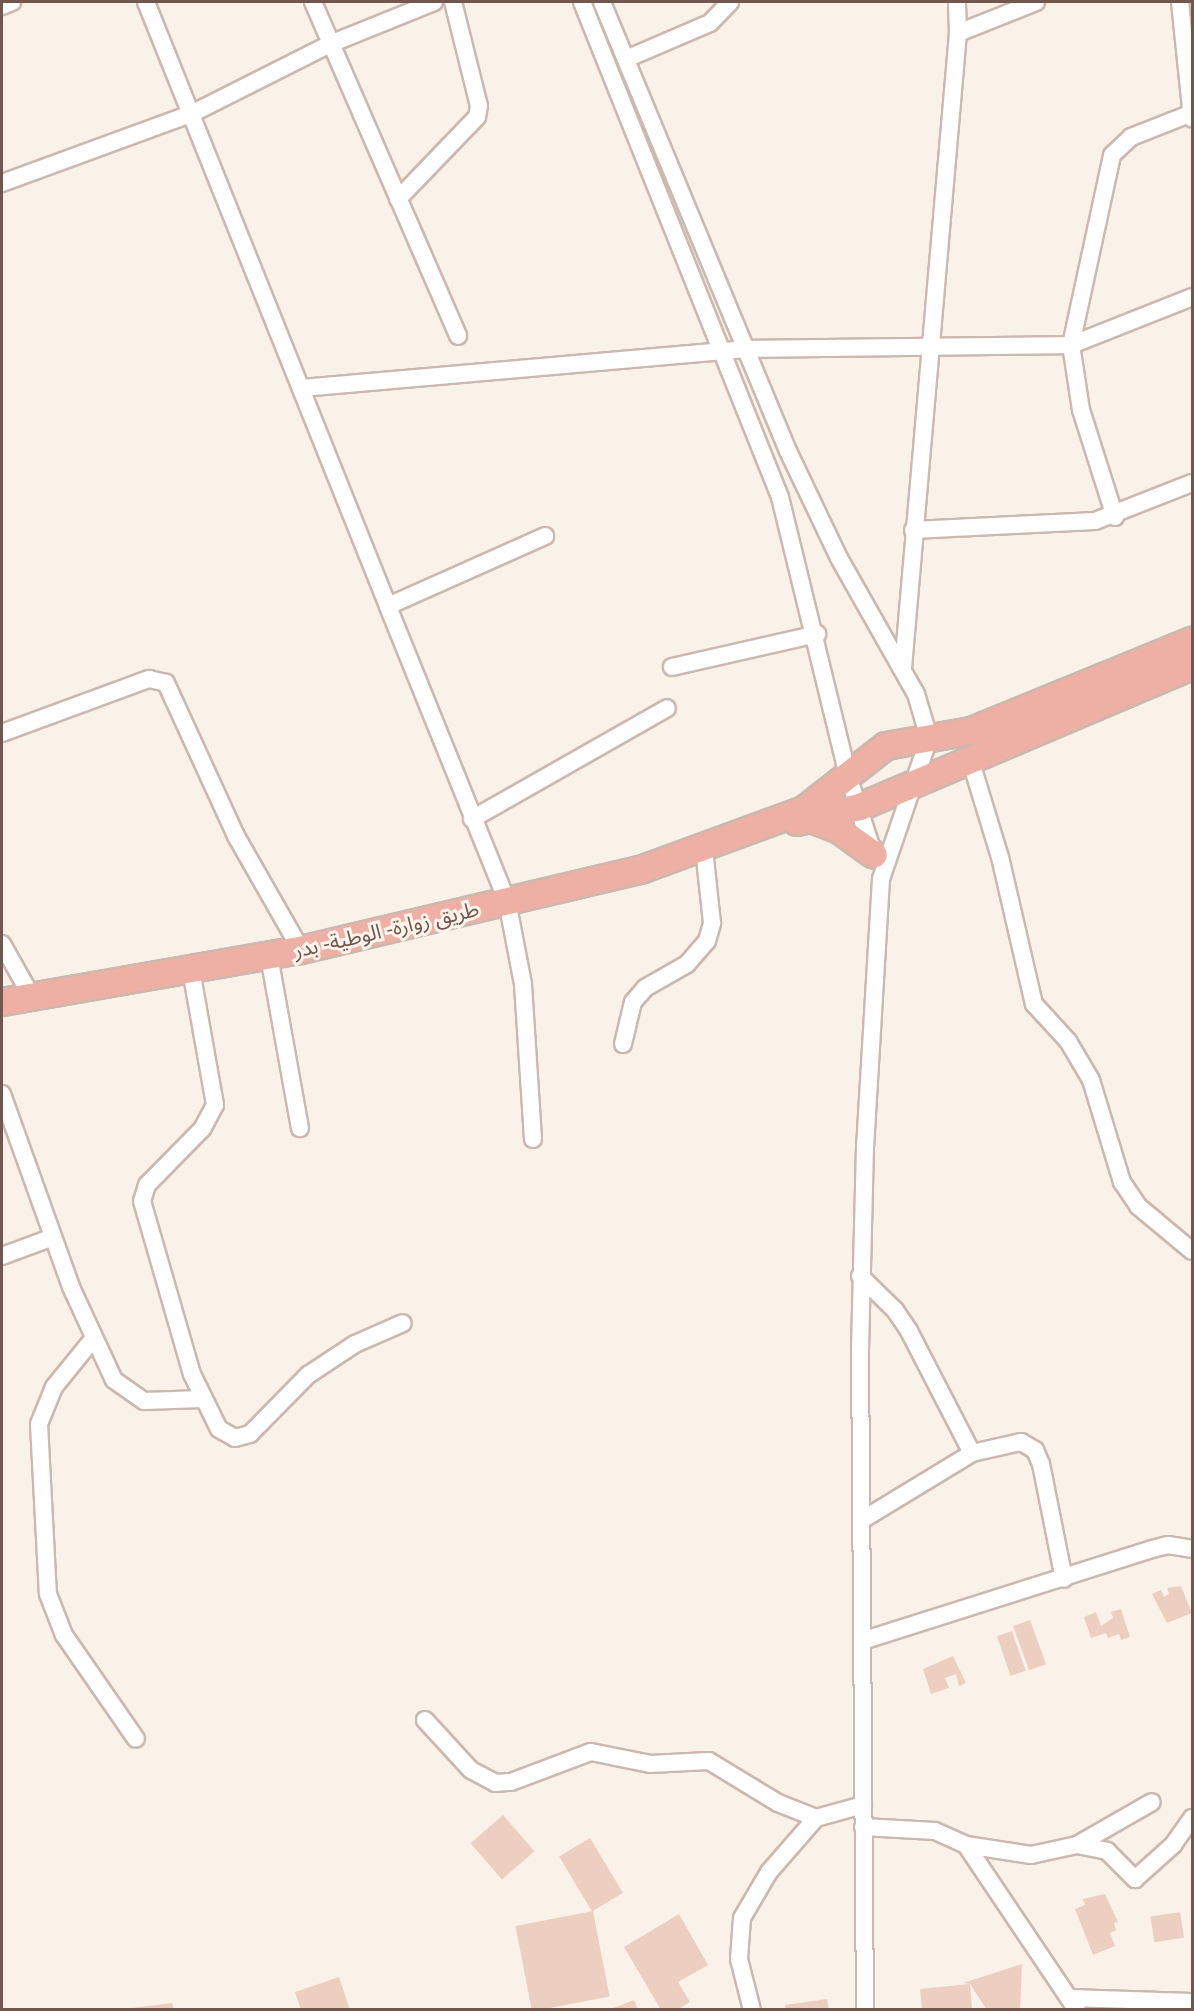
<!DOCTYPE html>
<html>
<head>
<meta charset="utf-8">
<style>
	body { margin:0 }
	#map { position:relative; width:1194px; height:2011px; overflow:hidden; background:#faf1e8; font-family:"Noto Sans","Noto Sans Arabic",sans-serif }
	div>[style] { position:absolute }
	.building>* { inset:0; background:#edcfc2; transform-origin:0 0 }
	.roads { filter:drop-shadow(2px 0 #cbb8af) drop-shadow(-2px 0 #cbb8af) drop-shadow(0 2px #cbb8af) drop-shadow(0 -2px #cbb8af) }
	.minor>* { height:16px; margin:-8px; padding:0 8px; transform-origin:8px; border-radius:8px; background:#fff }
	.highway>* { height:26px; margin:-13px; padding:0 13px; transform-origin:13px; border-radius:13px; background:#eeb0a5 }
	span { translate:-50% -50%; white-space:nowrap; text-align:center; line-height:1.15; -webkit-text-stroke:6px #fdf5ed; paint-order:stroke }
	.street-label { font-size:21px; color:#71574e }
	.frame { position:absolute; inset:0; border:3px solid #71574e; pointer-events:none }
</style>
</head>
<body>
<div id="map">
	<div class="building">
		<div style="clip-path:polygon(1181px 1586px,1192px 1613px,1167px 1623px,1152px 1594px,1161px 1590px,1164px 1597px,1169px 1594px,1167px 1588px)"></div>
		<div style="clip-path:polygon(1121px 1609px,1130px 1637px,1121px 1640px,1119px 1634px,1108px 1638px,1106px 1633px,1091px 1638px,1084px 1617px,1096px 1612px,1101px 1626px,1113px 1618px,1111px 1612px)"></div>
		<div style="left:1030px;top:1620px;width:47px;height:18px;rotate:70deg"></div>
		<div style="left:1012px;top:1631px;width:42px;height:16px;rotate:71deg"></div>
		<div style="clip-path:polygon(953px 1656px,966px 1683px,959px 1686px,956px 1674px,945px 1678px,949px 1688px,931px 1694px,923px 1669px)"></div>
		<div style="left:503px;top:1815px;width:48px;height:43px;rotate:49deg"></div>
		<div style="left:590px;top:1838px;width:64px;height:36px;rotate:59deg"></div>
		<div style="clip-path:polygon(1105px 1894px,1118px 1922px,1114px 1923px,1116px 1930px,1110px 1933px,1115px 1946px,1093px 1955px,1075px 1909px,1085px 1905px,1083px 1899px)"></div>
		<div style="left:593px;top:1911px;width:87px;height:79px;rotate:79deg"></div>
		<div style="left:1180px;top:1912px;width:26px;height:30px;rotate:81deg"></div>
		<div style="clip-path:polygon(679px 1914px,708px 1965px,678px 1982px,690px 2002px,677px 2010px,661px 2010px,624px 1947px)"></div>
		<div style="clip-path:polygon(1022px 1964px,1020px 2010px,987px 2010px,970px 1984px,963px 1983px)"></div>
		<div style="clip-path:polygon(339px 1977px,350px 2010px,301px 2010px,295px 1992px)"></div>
		<div style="clip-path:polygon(970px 1984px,972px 2010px,922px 2010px,920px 1989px)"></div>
		<div style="clip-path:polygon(827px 1999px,829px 2010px,786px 2010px,785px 2005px)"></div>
		<div style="clip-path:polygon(634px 2000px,638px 2010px,611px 2010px,611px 2009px)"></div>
		<div style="clip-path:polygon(172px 2003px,174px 2010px,132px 2010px,132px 2008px)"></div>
	</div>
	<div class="roads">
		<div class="minor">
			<div style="left:146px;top:2px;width:651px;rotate:68.17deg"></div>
			<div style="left:313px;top:2px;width:364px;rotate:66.5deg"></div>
			<div style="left:582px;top:2px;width:533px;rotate:68.2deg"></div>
			<div style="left:780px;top:497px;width:287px;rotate:76.3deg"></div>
			<div style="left:848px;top:776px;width:83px;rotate:71.8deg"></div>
			<div style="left:602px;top:2px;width:486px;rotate:67.5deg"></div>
			<div style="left:788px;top:451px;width:119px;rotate:64.5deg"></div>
			<div style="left:839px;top:558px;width:156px;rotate:60.5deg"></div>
			<div style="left:916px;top:694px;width:46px;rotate:73.5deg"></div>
			<div style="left:929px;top:738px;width:149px;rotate:108.8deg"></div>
			<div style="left:881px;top:879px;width:267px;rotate:93.4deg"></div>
			<div style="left:865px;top:1146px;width:203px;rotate:91.4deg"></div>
			<div style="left:860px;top:1349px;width:661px;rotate:89.57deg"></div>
			<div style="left:1180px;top:2px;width:117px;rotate:84.1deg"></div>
			<div style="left:2px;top:6px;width:11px;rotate:-22deg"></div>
			<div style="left:958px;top:33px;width:84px;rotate:-21.7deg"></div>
			<div style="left:626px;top:59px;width:91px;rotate:-23.2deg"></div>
			<div style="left:710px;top:23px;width:29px;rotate:-46deg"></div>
			<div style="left:2px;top:183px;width:203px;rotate:-20.1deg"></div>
			<div style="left:193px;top:113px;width:153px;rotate:-26.7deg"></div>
			<div style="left:330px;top:44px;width:112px;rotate:-22deg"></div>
			<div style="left:398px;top:199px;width:114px;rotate:-46.1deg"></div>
			<div style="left:477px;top:117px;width:11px;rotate:-80deg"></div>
			<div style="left:479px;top:106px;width:107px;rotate:-104deg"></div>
			<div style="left:301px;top:388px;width:448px;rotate:-5deg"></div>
			<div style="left:747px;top:349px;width:324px;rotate:-0.7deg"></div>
			<div style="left:1071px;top:345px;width:130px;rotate:-21.6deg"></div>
			<div style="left:1115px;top:517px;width:112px;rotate:-107.6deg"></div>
			<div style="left:1081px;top:410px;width:66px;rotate:-98.7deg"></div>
			<div style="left:1071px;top:345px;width:194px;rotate:-77.8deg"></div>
			<div style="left:1112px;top:155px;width:26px;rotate:-43deg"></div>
			<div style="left:1131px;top:137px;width:66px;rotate:-21.5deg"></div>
			<div style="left:913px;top:530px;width:182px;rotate:-2.8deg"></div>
			<div style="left:1095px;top:521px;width:104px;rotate:-21.4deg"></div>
			<div style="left:672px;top:667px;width:149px;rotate:-12.8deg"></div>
			<div style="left:903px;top:668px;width:637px;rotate:-85.05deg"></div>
			<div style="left:958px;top:33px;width:31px;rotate:-92deg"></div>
			<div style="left:2px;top:733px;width:157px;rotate:-20.2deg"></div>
			<div style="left:149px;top:679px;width:17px;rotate:13deg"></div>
			<div style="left:166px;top:683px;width:168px;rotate:65.4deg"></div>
			<div style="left:236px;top:836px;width:131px;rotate:60.3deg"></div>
			<div style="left:970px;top:759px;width:102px;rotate:73deg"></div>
			<div style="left:1000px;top:857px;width:151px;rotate:77deg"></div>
			<div style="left:1034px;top:1004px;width:50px;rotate:47.4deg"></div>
			<div style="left:1068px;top:1041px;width:45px;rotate:59.5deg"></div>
			<div style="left:1091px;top:1080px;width:107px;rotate:73.1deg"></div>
			<div style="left:1122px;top:1182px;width:29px;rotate:56deg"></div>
			<div style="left:1138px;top:1206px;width:70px;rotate:39.8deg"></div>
			<div style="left:472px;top:819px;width:224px;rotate:-29.6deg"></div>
			<div style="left:2px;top:944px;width:61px;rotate:60.5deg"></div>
			<div style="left:269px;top:956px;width:175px;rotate:79.8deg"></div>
			<div style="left:191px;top:970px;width:137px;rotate:79.9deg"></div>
			<div style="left:215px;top:1105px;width:27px;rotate:118deg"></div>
			<div style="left:202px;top:1129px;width:78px;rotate:134.5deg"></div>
			<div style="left:147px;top:1185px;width:17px;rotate:107deg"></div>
			<div style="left:142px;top:1201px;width:180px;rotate:73.9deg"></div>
			<div style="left:192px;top:1374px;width:61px;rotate:63.9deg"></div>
			<div style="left:219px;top:1429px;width:18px;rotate:29deg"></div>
			<div style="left:235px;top:1438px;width:16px;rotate:-15deg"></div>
			<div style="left:250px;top:1434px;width:83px;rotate:-45.5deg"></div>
			<div style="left:308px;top:1375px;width:56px;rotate:-33.4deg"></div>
			<div style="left:355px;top:1344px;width:52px;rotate:-23.6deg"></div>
			<div style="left:623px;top:1044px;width:43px;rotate:-76.6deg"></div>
			<div style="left:633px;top:1002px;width:18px;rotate:-49deg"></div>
			<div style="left:645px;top:988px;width:48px;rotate:-29.7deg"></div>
			<div style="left:687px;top:964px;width:30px;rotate:-49deg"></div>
			<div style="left:707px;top:941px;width:19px;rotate:-74deg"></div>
			<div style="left:712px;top:923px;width:74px;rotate:-96.2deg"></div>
			<div style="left:2px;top:1094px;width:205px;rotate:70.3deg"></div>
			<div style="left:71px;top:1287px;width:102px;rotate:65.2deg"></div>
			<div style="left:114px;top:1380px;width:37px;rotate:35deg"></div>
			<div style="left:144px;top:1401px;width:58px;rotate:-2deg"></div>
			<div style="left:533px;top:1139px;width:155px;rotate:-93.7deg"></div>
			<div style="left:523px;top:984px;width:85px;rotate:-100.9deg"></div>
			<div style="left:507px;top:901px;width:318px;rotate:-112deg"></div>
			<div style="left:388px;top:606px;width:172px;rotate:-24deg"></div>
			<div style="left:2px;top:1256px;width:54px;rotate:-20.4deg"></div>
			<div style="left:860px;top:1276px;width:49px;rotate:44.2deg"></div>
			<div style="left:895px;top:1310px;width:25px;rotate:56deg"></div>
			<div style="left:909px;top:1331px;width:137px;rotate:62.7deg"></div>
			<div style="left:93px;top:1339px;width:62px;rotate:129.1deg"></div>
			<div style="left:54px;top:1387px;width:40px;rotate:112deg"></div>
			<div style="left:39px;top:1424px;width:170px;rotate:87deg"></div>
			<div style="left:48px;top:1594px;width:44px;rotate:68.7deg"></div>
			<div style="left:64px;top:1635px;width:126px;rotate:55.3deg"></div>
			<div style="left:862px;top:1520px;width:129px;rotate:-31.3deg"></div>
			<div style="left:972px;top:1453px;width:50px;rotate:-12.7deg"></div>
			<div style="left:1021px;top:1442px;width:16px;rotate:30deg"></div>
			<div style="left:1035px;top:1450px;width:15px;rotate:67deg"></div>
			<div style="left:1041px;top:1464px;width:117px;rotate:78.7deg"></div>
			<div style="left:862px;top:1641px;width:304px;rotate:-17.6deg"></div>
			<div style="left:1152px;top:1549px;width:16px;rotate:-14deg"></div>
			<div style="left:1168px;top:1545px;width:24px;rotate:9deg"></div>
			<div style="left:425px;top:1720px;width:68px;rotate:47.4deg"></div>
			<div style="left:471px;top:1770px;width:27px;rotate:28deg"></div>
			<div style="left:495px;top:1783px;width:16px;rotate:-4deg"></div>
			<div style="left:511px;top:1782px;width:85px;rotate:-20.6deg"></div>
			<div style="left:591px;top:1752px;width:60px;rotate:11.5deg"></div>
			<div style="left:650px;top:1764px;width:59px;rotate:-2.9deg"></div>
			<div style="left:709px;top:1761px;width:81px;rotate:31.3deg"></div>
			<div style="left:778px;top:1803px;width:41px;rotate:21.5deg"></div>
			<div style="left:816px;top:1818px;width:49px;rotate:-15.5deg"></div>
			<div style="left:863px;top:1827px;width:72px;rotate:3.2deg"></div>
			<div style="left:935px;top:1831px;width:34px;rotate:24deg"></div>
			<div style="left:966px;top:1845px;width:199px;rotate:56.1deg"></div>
			<div style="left:966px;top:1845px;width:66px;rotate:8.7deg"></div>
			<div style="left:1031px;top:1855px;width:47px;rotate:-12.3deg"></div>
			<div style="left:1077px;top:1845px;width:31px;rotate:11deg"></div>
			<div style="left:1107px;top:1851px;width:40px;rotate:45deg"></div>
			<div style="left:1135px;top:1879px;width:51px;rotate:-41.8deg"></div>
			<div style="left:1173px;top:1845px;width:33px;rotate:-55deg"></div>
			<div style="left:1077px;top:1845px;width:86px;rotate:-29.8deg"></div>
			<div style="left:1069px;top:1998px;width:123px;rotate:1.9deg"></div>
			<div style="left:752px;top:2010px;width:53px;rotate:-104.3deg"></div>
			<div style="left:739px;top:1959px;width:41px;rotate:-85.8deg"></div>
			<div style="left:742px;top:1918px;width:53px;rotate:-59.6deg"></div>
			<div style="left:769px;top:1872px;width:72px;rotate:-49deg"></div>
		</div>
		<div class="highway">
			<div style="left:814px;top:820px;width:26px;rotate:21deg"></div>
			<div style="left:838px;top:829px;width:44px;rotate:35.8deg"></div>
			<div style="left:797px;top:822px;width:65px;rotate:-13.4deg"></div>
			<div style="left:860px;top:807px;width:361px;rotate:-23deg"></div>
			<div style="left:2px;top:1002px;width:303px;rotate:-9.9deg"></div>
			<div style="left:301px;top:950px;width:351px;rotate:-13.3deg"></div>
			<div style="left:643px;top:869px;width:171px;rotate:-20.1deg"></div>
			<div style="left:804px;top:810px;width:104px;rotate:-38deg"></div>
			<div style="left:886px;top:746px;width:86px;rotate:-10deg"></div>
			<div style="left:971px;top:731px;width:239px;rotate:-22.2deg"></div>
		</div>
	</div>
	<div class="street-label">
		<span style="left:386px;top:929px;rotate:-13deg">طريق زوارة- الوطية- بدر</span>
	</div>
	<div class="frame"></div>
</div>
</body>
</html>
